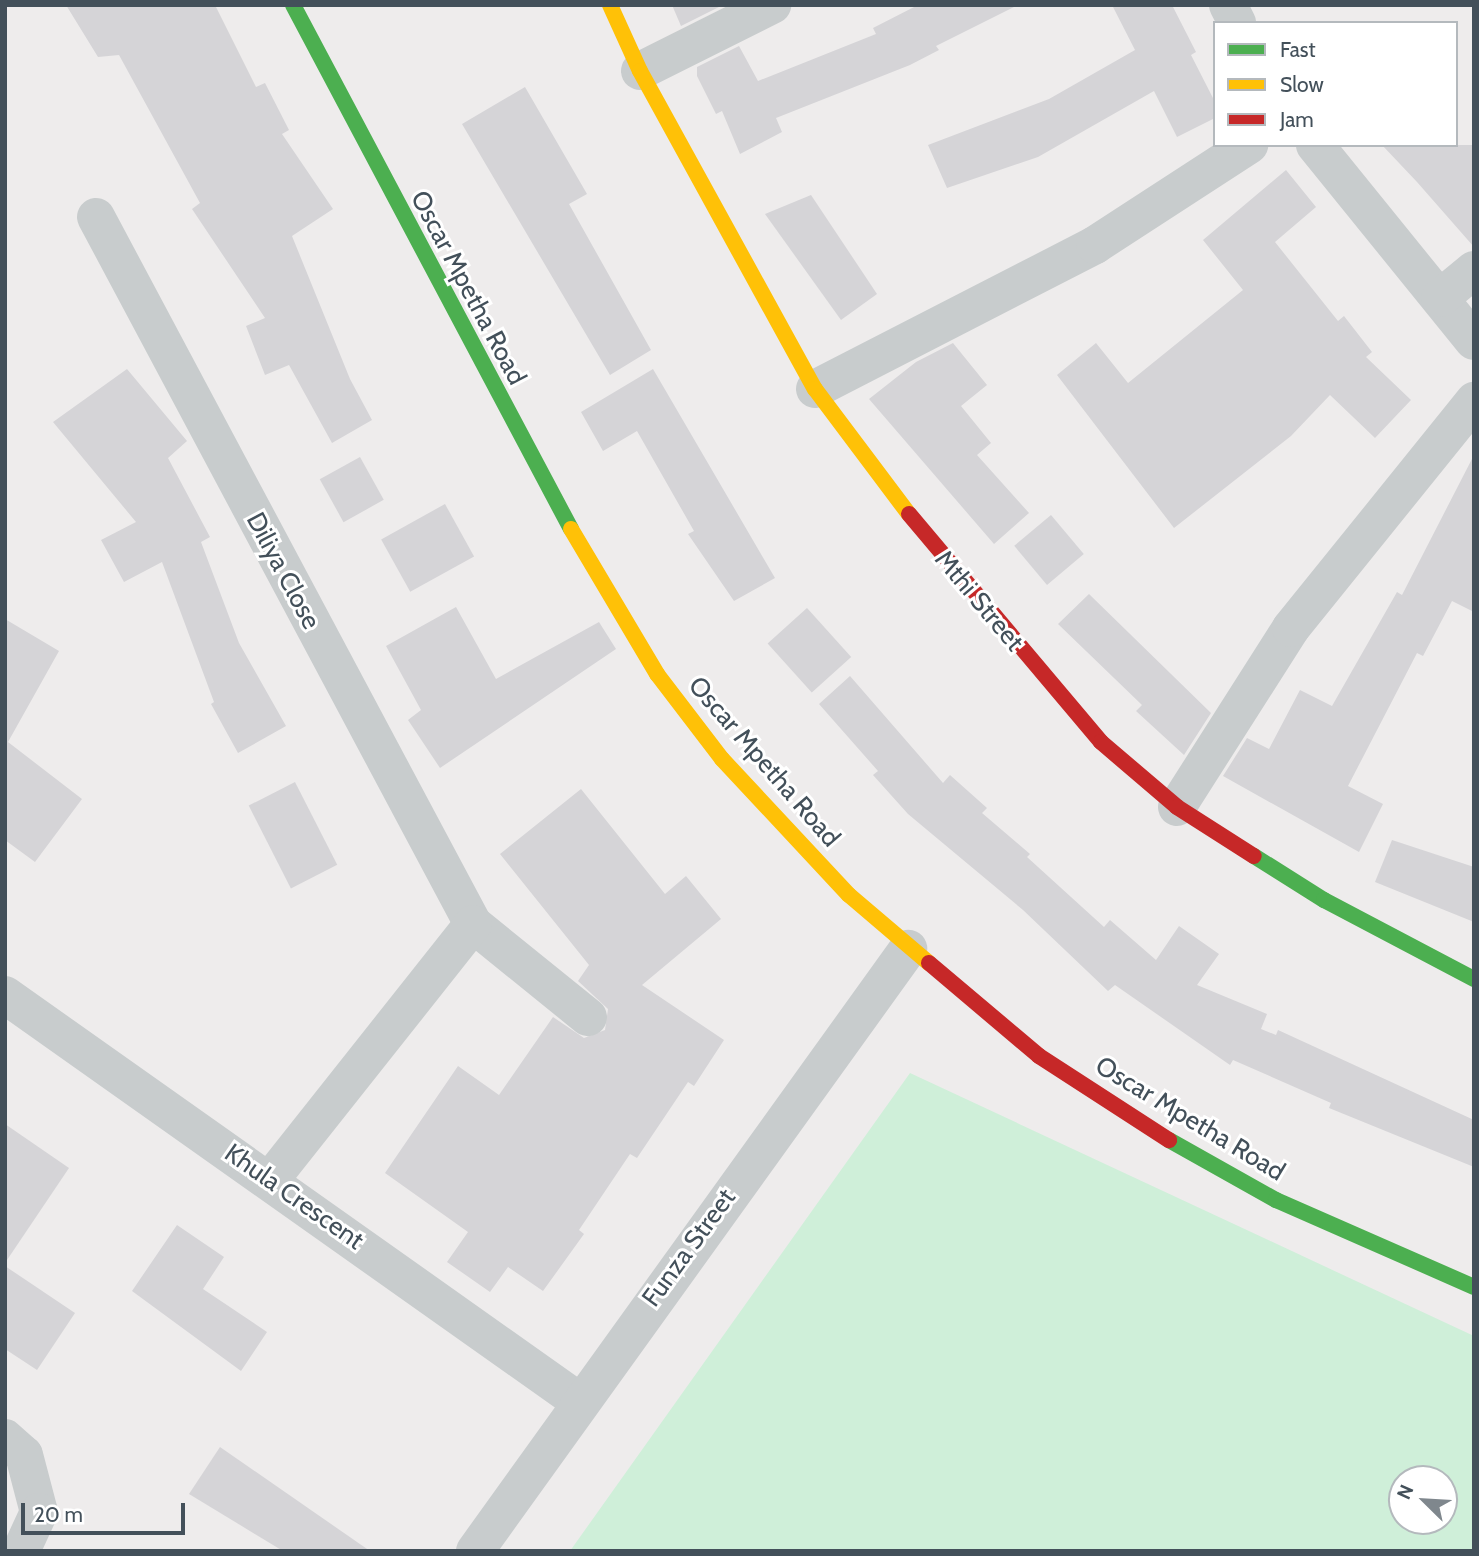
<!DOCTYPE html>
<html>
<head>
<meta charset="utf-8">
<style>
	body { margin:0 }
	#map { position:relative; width:1479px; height:1556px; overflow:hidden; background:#eeecec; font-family:Cabin,sans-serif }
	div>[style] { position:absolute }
	.green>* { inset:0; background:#cfefd9 }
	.building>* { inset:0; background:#d5d4d7; transform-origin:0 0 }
	.street>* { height:38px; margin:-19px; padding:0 19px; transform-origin:19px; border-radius:19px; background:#c8cccd }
	.fast>* { height:16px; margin:-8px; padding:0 8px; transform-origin:8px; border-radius:8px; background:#4caf50 }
	.slow>* { height:16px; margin:-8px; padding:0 8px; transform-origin:8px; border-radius:8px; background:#ffc107 }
	.jam>* { height:16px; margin:-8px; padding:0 8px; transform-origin:8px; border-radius:8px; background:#c62828 }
	span { translate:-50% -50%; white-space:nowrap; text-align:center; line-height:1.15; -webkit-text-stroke:6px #fff; paint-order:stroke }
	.street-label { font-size:26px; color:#43505a }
	.frame { position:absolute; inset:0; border:7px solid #43505a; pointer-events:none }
	.legend { position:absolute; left:1213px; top:21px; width:245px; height:126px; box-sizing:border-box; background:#fff; border:2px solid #b4b9bd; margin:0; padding:9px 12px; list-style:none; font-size:21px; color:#43505a }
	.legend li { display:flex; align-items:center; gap:14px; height:35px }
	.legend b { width:35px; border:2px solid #b4b9bd }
	.north { position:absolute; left:1388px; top:1465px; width:70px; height:70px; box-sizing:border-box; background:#fff; border:2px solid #b4b9bd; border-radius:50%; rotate:294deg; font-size:19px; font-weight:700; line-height:28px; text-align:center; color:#43505a }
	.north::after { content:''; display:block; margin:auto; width:24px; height:32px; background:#7f878d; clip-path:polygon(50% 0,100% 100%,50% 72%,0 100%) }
	.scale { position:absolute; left:21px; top:1503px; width:164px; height:32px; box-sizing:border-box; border:4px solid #43505a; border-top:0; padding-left:9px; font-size:21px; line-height:24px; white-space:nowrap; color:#43505a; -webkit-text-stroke:5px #fff; paint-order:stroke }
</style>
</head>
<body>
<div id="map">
	<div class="green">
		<div style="clip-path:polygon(evenodd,910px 1073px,1474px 1336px,1474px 1551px,570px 1551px,910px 1073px,1402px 1479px,1444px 1479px,1444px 1521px,1402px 1521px,1402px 1479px)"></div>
	</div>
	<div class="building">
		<div style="clip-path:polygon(66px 5px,215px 5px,256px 87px,265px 83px,289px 130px,282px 134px,333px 209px,292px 236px,350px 379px,372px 420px,332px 443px,289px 365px,265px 375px,246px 326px,265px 318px,192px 209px,200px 203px,119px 55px,98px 57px)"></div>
		<div style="clip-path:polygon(672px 5px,717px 5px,719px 7px,681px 26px)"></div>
		<div style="clip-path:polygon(918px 5px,1018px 5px,936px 46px,939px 50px,910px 65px,776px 118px,782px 132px,740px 154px,722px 111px,716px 114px,697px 76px,697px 67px,739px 46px,758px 81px,876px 34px,873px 28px)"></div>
		<div style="clip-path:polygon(1112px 5px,1172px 5px,1196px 52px,1191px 55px,1215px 102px,1215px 118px,1177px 137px,1154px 91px,1038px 157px,947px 188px,928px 145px,1049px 99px,1135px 50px)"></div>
		<div style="clip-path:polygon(525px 87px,587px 194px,569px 204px,651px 350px,610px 375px,462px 124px)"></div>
		<div style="clip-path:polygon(1382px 145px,1474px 145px,1474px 247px,1417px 182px)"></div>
		<div style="clip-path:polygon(1286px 170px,1316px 207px,1275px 242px,1338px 321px,1344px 316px,1372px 352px,1366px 357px,1411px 400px,1375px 438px,1330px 395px,1291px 436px,1174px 528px,1057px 375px,1096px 343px,1128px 383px,1243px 290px,1203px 240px)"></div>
		<div style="clip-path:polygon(811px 195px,877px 294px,841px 320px,765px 214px)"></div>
		<div style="clip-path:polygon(953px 343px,987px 385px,961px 406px,991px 443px,977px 455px,1029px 513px,994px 544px,869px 399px,916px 362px)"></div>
		<div style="clip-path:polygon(127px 369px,187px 441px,168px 458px,210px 537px,201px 542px,239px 643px,286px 726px,238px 753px,211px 704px,214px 702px,162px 562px,124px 582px,101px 540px,136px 522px,53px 422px)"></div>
		<div style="clip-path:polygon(653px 369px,775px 578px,734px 601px,688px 534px,694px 531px,637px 431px,603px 451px,581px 412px)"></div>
		<div style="clip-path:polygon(1474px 455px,1474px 612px,1452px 601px,1423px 656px,1417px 653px,1348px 786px,1383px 804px,1359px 852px,1223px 776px,1247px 738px,1269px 749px,1300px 690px,1332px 706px,1397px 592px,1402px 595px)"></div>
		<div style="left:360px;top:457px;width:49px;height:46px;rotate:61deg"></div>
		<div style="left:445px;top:504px;width:60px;height:73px;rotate:61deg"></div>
		<div style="left:1051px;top:515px;width:51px;height:48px;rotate:50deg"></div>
		<div style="clip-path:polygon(1089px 594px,1211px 713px,1184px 755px,1136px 711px,1142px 705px,1058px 624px)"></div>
		<div style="clip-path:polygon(456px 607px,496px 679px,599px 622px,616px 649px,440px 768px,408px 720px,421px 710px,386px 646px)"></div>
		<div style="left:807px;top:608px;width:66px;height:53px;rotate:48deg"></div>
		<div style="clip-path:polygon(5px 619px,59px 651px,8px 742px,82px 799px,35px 862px,5px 840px)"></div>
		<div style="clip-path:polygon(850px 676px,943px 783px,950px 775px,987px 808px,982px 813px,1030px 854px,1027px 857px,1104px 927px,1110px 920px,1156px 960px,1179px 926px,1219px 954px,1197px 985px,1267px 1014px,1261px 1029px,1276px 1035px,1278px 1030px,1474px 1120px,1474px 1167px,1329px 1108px,1331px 1103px,1233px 1060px,1230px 1065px,1115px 985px,1108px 991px,1023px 910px,908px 814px,873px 775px,878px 771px,819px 704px)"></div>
		<div style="left:295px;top:782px;width:93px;height:52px;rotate:63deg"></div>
		<div style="clip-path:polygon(581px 789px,665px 894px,686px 876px,721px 919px,642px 985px,724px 1040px,694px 1086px,688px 1082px,637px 1158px,630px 1154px,579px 1230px,584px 1234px,543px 1291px,508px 1267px,490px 1292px,447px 1262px,468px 1232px,385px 1173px,458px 1066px,499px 1095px,553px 1017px,584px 1038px,605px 1030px,608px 1009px,578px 981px,589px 965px,500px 854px)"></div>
		<div style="clip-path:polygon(1392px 840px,1474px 867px,1474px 922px,1375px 882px)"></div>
		<div style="clip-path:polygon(5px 1124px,69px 1168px,5px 1263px)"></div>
		<div style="clip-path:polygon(177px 1225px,224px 1257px,203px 1289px,267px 1332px,241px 1371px,132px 1291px)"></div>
		<div style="clip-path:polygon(5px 1266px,75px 1313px,37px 1370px,5px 1349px)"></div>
		<div style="clip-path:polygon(220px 1447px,370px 1551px,283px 1551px,189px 1494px)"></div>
	</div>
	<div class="street">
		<div style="left:1228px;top:5px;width:20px;rotate:63deg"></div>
		<div style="left:640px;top:71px;width:148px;rotate:-26.6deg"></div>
		<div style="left:1315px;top:145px;width:252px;rotate:51deg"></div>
		<div style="left:96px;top:217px;width:801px;rotate:61.93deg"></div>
		<div style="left:473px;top:924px;width:148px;rotate:39deg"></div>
		<div style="left:1440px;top:298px;width:44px;rotate:-39.5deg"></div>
		<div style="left:815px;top:389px;width:315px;rotate:-27.2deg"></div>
		<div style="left:1095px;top:245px;width:184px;rotate:-33deg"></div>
		<div style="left:1177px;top:807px;width:212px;rotate:-57.5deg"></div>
		<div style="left:1291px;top:628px;width:292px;rotate:-51.1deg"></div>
		<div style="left:5px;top:995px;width:704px;rotate:35.29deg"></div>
		<div style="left:271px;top:1179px;width:325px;rotate:-51.6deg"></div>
		<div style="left:5px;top:1438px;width:25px;rotate:42deg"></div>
		<div style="left:24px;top:1455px;width:59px;rotate:75.3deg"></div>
		<div style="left:39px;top:1512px;width:43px;rotate:114.8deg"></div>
		<div style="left:475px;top:1551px;width:742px;rotate:-54.27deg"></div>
	</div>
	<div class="fast">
		<div style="left:293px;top:5px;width:593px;rotate:62.05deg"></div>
		<div style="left:1254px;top:856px;width:83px;rotate:32.2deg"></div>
		<div style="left:1324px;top:900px;width:170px;rotate:27.8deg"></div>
		<div style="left:1169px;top:1140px;width:123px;rotate:29.3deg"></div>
		<div style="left:1276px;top:1200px;width:216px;rotate:23.7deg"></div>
	</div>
	<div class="slow">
		<div style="left:610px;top:5px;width:72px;rotate:65.6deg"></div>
		<div style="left:640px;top:71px;width:363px;rotate:61.2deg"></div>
		<div style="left:815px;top:389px;width:156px;rotate:53.1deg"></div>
		<div style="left:571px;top:529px;width:169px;rotate:59.3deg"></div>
		<div style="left:657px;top:674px;width:107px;rotate:52.6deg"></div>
		<div style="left:722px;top:759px;width:186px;rotate:47deg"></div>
		<div style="left:849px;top:895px;width:105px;rotate:40.4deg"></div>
	</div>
	<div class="jam">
		<div style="left:909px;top:514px;width:298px;rotate:49.9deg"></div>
		<div style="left:1101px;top:742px;width:100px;rotate:40.5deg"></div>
		<div style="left:1177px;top:807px;width:91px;rotate:32.5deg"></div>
		<div style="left:929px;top:963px;width:144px;rotate:40.2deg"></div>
		<div style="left:1039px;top:1056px;width:155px;rotate:32.9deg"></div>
	</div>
	<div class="street-label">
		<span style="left:468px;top:288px;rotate:62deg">Oscar Mpetha Road</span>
		<span style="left:283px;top:571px;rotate:62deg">Diliya Close</span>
		<span style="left:979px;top:601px;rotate:50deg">Mthi Street</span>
		<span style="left:764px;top:762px;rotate:49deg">Oscar Mpetha Road</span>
		<span style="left:1190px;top:1119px;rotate:31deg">Oscar Mpetha Road</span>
		<span style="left:294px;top:1197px;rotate:35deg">Khula Crescent</span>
		<span style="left:689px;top:1248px;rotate:-54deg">Funza Street</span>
	</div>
	<div class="frame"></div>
	<ul class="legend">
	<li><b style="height:9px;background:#4caf50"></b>Fast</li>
	<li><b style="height:9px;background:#ffc107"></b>Slow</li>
	<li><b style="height:9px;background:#c62828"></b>Jam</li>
	</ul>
	<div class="north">N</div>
	<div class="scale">20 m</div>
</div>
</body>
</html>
